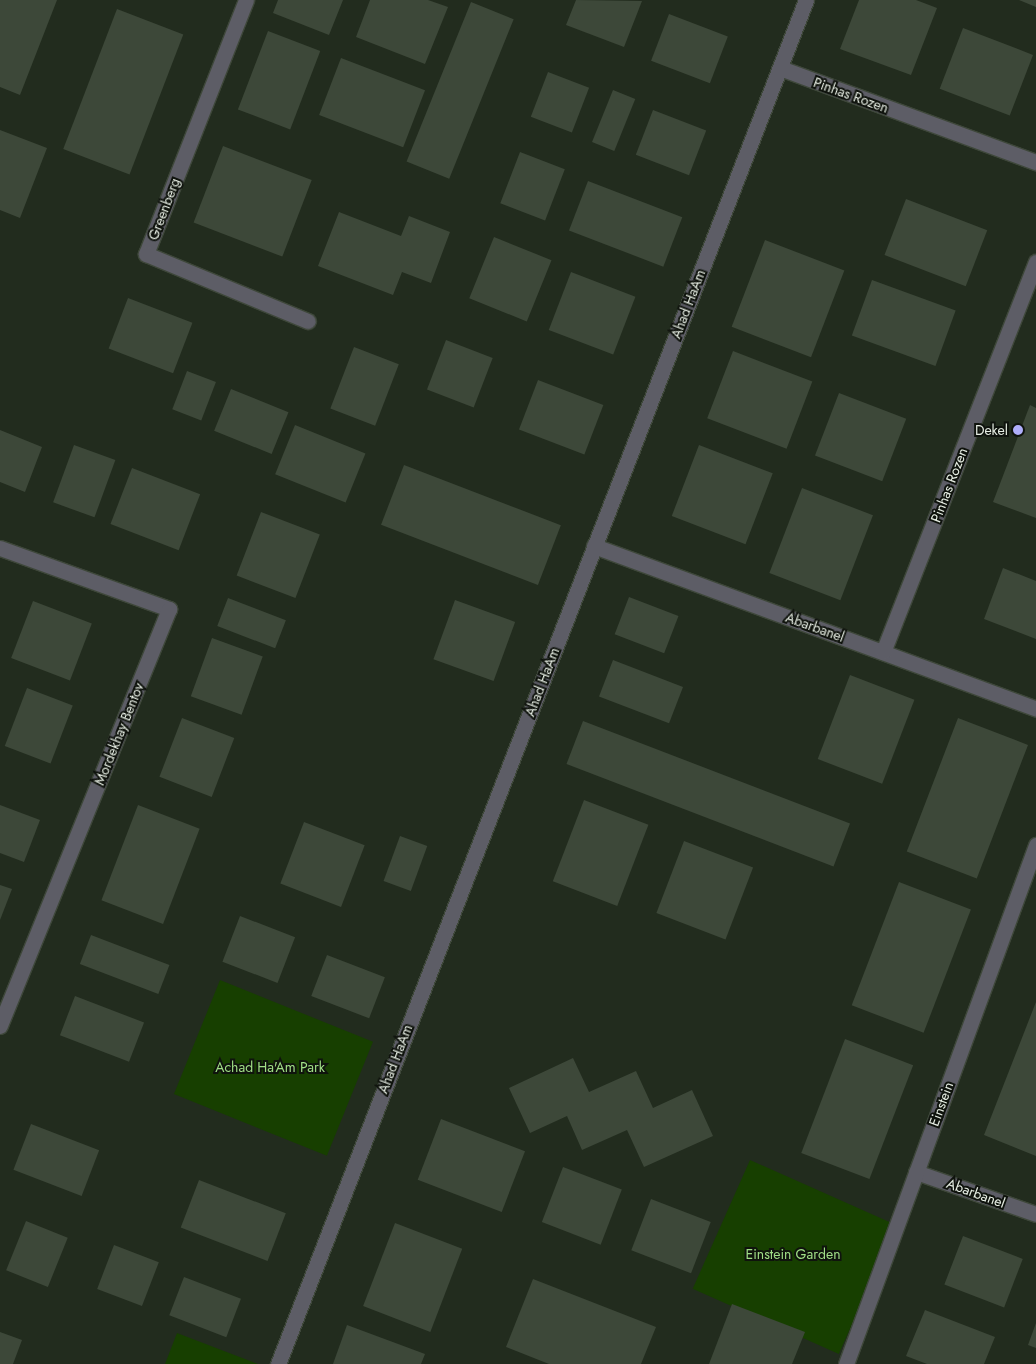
<!DOCTYPE html>
<html>
<head>
<meta charset="utf-8">
<style>
	body { margin:0 }
	#map { position:relative; width:1036px; height:1364px; overflow:hidden; background:#222c1e; font-family:Jost,sans-serif }
	div>[style] { position:absolute }
	.green>* { inset:0; background:#173f00; transform-origin:0 0 }
	.building>* { inset:0; background:#3d4839; transform-origin:0 0 }
	.roads { filter:drop-shadow(1px 0 #3e473a) drop-shadow(-1px 0 #3e473a) drop-shadow(0 1px #3e473a) drop-shadow(0 -1px #3e473a) }
	.minor>* { height:15px; margin:-7.5px; padding:0 7.5px; transform-origin:7.5px; border-radius:7.5px; background:#5d5d66 }
	.dots>* { width:14px; height:14px; translate:-50% -50%; box-sizing:border-box; border:2px solid #0f130d; border-radius:50% }
	span { translate:-50% -50%; white-space:nowrap; text-align:center; line-height:1.15; -webkit-text-stroke:4px #0f130d; paint-order:stroke }
	.street-label { font-size:14px; color:#e7eee4 }
	.poi-label { font-size:14px; color:#e7eee4 }
	.right { translate:-100% -50%; text-align:right }
	.park-label { font-size:14px; color:#a0de86 }
</style>
</head>
<body>
<div id="map">
	<div class="green">
		<div style="left:220px;top:980px;width:165px;height:123px;rotate:22deg"></div>
		<div style="left:750px;top:1160px;width:160px;height:141px;rotate:24deg"></div>
		<div style="clip-path:polygon(177px 1333px,258px 1364px,165px 1364px)"></div>
	</div>
	<div class="building">
		<div style="clip-path:polygon(0 0,57px 0,20px 95px,0 87px)"></div>
		<div style="clip-path:polygon(278px 0,343px 0,329px 35px,273px 13px)"></div>
		<div style="clip-path:polygon(370px 0,428px 0,448px 7px,425px 64px,356px 37px)"></div>
		<div style="clip-path:polygon(576px 0,642px 1px,624px 47px,566px 25px)"></div>
		<div style="clip-path:polygon(859px 0,916px 0,937px 8px,911px 75px,840px 49px)"></div>
		<div style="clip-path:polygon(1019px 0,1036px 0,1036px 7px)"></div>
		<div style="left:471px;top:2px;width:46px;height:172px;rotate:22deg"></div>
		<div style="left:117px;top:9px;width:71px;height:150px;rotate:21deg"></div>
		<div style="left:669px;top:14px;width:63px;height:50px;rotate:21deg"></div>
		<div style="left:963px;top:28px;width:75px;height:65px;rotate:21deg"></div>
		<div style="left:268px;top:31px;width:56px;height:84px;rotate:21deg"></div>
		<div style="left:341px;top:58px;width:90px;height:61px;rotate:21deg"></div>
		<div style="left:548px;top:72px;width:44px;height:48px;rotate:21deg"></div>
		<div style="left:613px;top:90px;width:24px;height:56px;rotate:22deg"></div>
		<div style="left:653px;top:110px;width:57px;height:48px;rotate:21deg"></div>
		<div style="clip-path:polygon(0 130px,47px 148px,20px 218px,0 210px)"></div>
		<div style="left:223px;top:146px;width:95px;height:82px;rotate:21deg"></div>
		<div style="left:520px;top:152px;width:48px;height:55px;rotate:21deg"></div>
		<div style="left:588px;top:181px;width:101px;height:53px;rotate:21deg"></div>
		<div style="left:906px;top:199px;width:87px;height:60px;rotate:21deg"></div>
		<div style="clip-path:polygon(339px 212px,401px 236px,409px 216px,450px 232px,431px 283px,402px 272px,393px 295px,318px 266px)"></div>
		<div style="left:494px;top:237px;width:62px;height:66px;rotate:22deg"></div>
		<div style="left:765px;top:240px;width:85px;height:93px;rotate:21deg"></div>
		<div style="left:571px;top:272px;width:69px;height:62px;rotate:21deg"></div>
		<div style="left:872px;top:280px;width:89px;height:59px;rotate:20deg"></div>
		<div style="left:128px;top:298px;width:69px;height:54px;rotate:21deg"></div>
		<div style="left:446px;top:340px;width:50px;height:53px;rotate:21deg"></div>
		<div style="left:354px;top:347px;width:48px;height:66px;rotate:21deg"></div>
		<div style="left:733px;top:351px;width:85px;height:72px;rotate:21deg"></div>
		<div style="left:187px;top:371px;width:31px;height:41px;rotate:21deg"></div>
		<div style="left:538px;top:380px;width:70px;height:53px;rotate:21deg"></div>
		<div style="left:231px;top:389px;width:62px;height:45px;rotate:22deg"></div>
		<div style="left:839px;top:393px;width:72px;height:67px;rotate:21deg"></div>
		<div style="clip-path:polygon(1030px 405px,1036px 408px,1036px 518px,993px 502px)"></div>
		<div style="left:295px;top:425px;width:76px;height:53px;rotate:22deg"></div>
		<div style="clip-path:polygon(0 430px,42px 447px,25px 492px,0 482px)"></div>
		<div style="left:74px;top:445px;width:44px;height:61px;rotate:20deg"></div>
		<div style="left:699px;top:445px;width:79px;height:76px;rotate:21deg"></div>
		<div style="left:404px;top:465px;width:168px;height:64px;rotate:21deg"></div>
		<div style="left:132px;top:468px;width:73px;height:60px;rotate:21deg"></div>
		<div style="left:802px;top:488px;width:76px;height:91px;rotate:21deg"></div>
		<div style="left:261px;top:512px;width:63px;height:68px;rotate:21deg"></div>
		<div style="clip-path:polygon(1003px 568px,1036px 581px,1036px 639px,984px 619px)"></div>
		<div style="left:629px;top:597px;width:53px;height:40px;rotate:21deg"></div>
		<div style="left:228px;top:598px;width:62px;height:30px;rotate:21deg"></div>
		<div style="left:455px;top:600px;width:64px;height:63px;rotate:20deg"></div>
		<div style="left:33px;top:601px;width:63px;height:61px;rotate:21deg"></div>
		<div style="left:212px;top:638px;width:54px;height:62px;rotate:20deg"></div>
		<div style="left:613px;top:660px;width:75px;height:39px;rotate:21deg"></div>
		<div style="left:850px;top:675px;width:69px;height:90px;rotate:21deg"></div>
		<div style="left:27px;top:688px;width:49px;height:62px;rotate:21deg"></div>
		<div style="left:182px;top:718px;width:56px;height:63px;rotate:21deg"></div>
		<div style="left:958px;top:718px;width:75px;height:143px;rotate:21deg"></div>
		<div style="left:583px;top:721px;width:286px;height:46px;rotate:21deg"></div>
		<div style="left:584px;top:800px;width:69px;height:87px;rotate:21deg"></div>
		<div style="clip-path:polygon(0 805px,40px 820px,24px 862px,0 853px)"></div>
		<div style="left:138px;top:805px;width:66px;height:102px;rotate:21deg"></div>
		<div style="left:304px;top:822px;width:65px;height:66px;rotate:21deg"></div>
		<div style="left:400px;top:836px;width:29px;height:48px;rotate:20deg"></div>
		<div style="left:684px;top:841px;width:74px;height:77px;rotate:21deg"></div>
		<div style="left:899px;top:882px;width:77px;height:132px;rotate:21deg"></div>
		<div style="clip-path:polygon(0 885px,12px 889px,0 920px)"></div>
		<div style="left:240px;top:916px;width:59px;height:49px;rotate:21deg"></div>
		<div style="left:91px;top:935px;width:84px;height:31px;rotate:21deg"></div>
		<div style="left:327px;top:955px;width:62px;height:44px;rotate:21deg"></div>
		<div style="left:75px;top:996px;width:74px;height:42px;rotate:21deg"></div>
		<div style="clip-path:polygon(1036px 1002px,1036px 1156px,984px 1135px)"></div>
		<div style="left:845px;top:1039px;width:73px;height:122px;rotate:21deg"></div>
		<div style="clip-path:polygon(573px 1058px,589px 1092px,636px 1071px,653px 1108px,692px 1090px,713px 1136px,644px 1167px,627px 1130px,582px 1150px,567px 1116px,530px 1133px,509px 1088px)"></div>
		<div style="left:441px;top:1119px;width:90px;height:65px;rotate:21deg"></div>
		<div style="left:31px;top:1124px;width:73px;height:49px;rotate:21deg"></div>
		<div style="left:563px;top:1167px;width:63px;height:59px;rotate:21deg"></div>
		<div style="left:199px;top:1180px;width:93px;height:51px;rotate:21deg"></div>
		<div style="left:651px;top:1199px;width:64px;height:55px;rotate:21deg"></div>
		<div style="left:26px;top:1221px;width:45px;height:53px;rotate:22deg"></div>
		<div style="left:395px;top:1223px;width:72px;height:89px;rotate:21deg"></div>
		<div style="left:963px;top:1236px;width:64px;height:52px;rotate:21deg"></div>
		<div style="left:114px;top:1245px;width:48px;height:47px;rotate:21deg"></div>
		<div style="left:184px;top:1277px;width:61px;height:41px;rotate:21deg"></div>
		<div style="clip-path:polygon(533px 1279px,656px 1327px,641px 1364px,549px 1364px,506px 1347px)"></div>
		<div style="clip-path:polygon(732px 1304px,805px 1332px,792px 1364px,709px 1364px)"></div>
		<div style="clip-path:polygon(925px 1310px,995px 1337px,984px 1364px,927px 1364px,906px 1356px)"></div>
		<div style="clip-path:polygon(1036px 1323px,1036px 1348px,1028px 1345px)"></div>
		<div style="clip-path:polygon(347px 1325px,425px 1354px,421px 1364px,333px 1364px)"></div>
		<div style="clip-path:polygon(0 1332px,22px 1340px,13px 1364px,0 1364px)"></div>
	</div>
	<div class="roads">
		<div class="minor">
			<div style="left:246px;top:0;width:273px;rotate:111.5deg"></div>
			<div style="left:146px;top:254px;width:175px;rotate:22.5deg"></div>
			<div style="left:780px;top:68px;width:273px;rotate:20.2deg"></div>
			<div style="left:594px;top:546px;width:471px;rotate:20.2deg"></div>
			<div style="left:0;top:548px;width:180px;rotate:19.8deg"></div>
			<div style="left:169px;top:609px;width:450px;rotate:112.1deg"></div>
			<div style="left:883px;top:652px;width:419px;rotate:-68.6deg"></div>
			<div style="left:916px;top:1172px;width:127px;rotate:19.3deg"></div>
			<div style="left:278px;top:1364px;width:1463px;rotate:-68.84deg"></div>
			<div style="left:846px;top:1364px;width:553px;rotate:-69.89deg"></div>
		</div>
	</div>
	<div class="dots">
		<div style="left:1018px;top:430px;background:#afaefa"></div>
	</div>
	<div class="street-label">
		<span style="left:851px;top:95px;rotate:20deg">Pinhas Rozen</span>
		<span style="left:164px;top:209px;rotate:-69deg">Greenberg</span>
		<span style="left:688px;top:304px;rotate:-69deg">Ahad HaAm</span>
		<span style="left:949px;top:485px;rotate:-69deg">Pinhas Rozen</span>
		<span style="left:815px;top:627px;rotate:20deg">Abarbanel</span>
		<span style="left:542px;top:682px;rotate:-69deg">Ahad HaAm</span>
		<span style="left:119px;top:734px;rotate:-68deg">Mordekhay Bentov</span>
		<span style="left:395px;top:1059px;rotate:-69deg">Ahad HaAm</span>
		<span style="left:941px;top:1104px;rotate:-70deg">Einstein</span>
		<span style="left:976px;top:1193px;rotate:20deg">Abarbanel</span>
	</div>
	<div class="poi-label">
		<span class="right" style="left:1008px;top:430px">Dekel</span>
	</div>
	<div class="park-label">
		<span style="left:270px;top:1067px">Achad Ha'Am Park</span>
		<span style="left:793px;top:1254px">Einstein Garden</span>
	</div>
</div>
</body>
</html>
